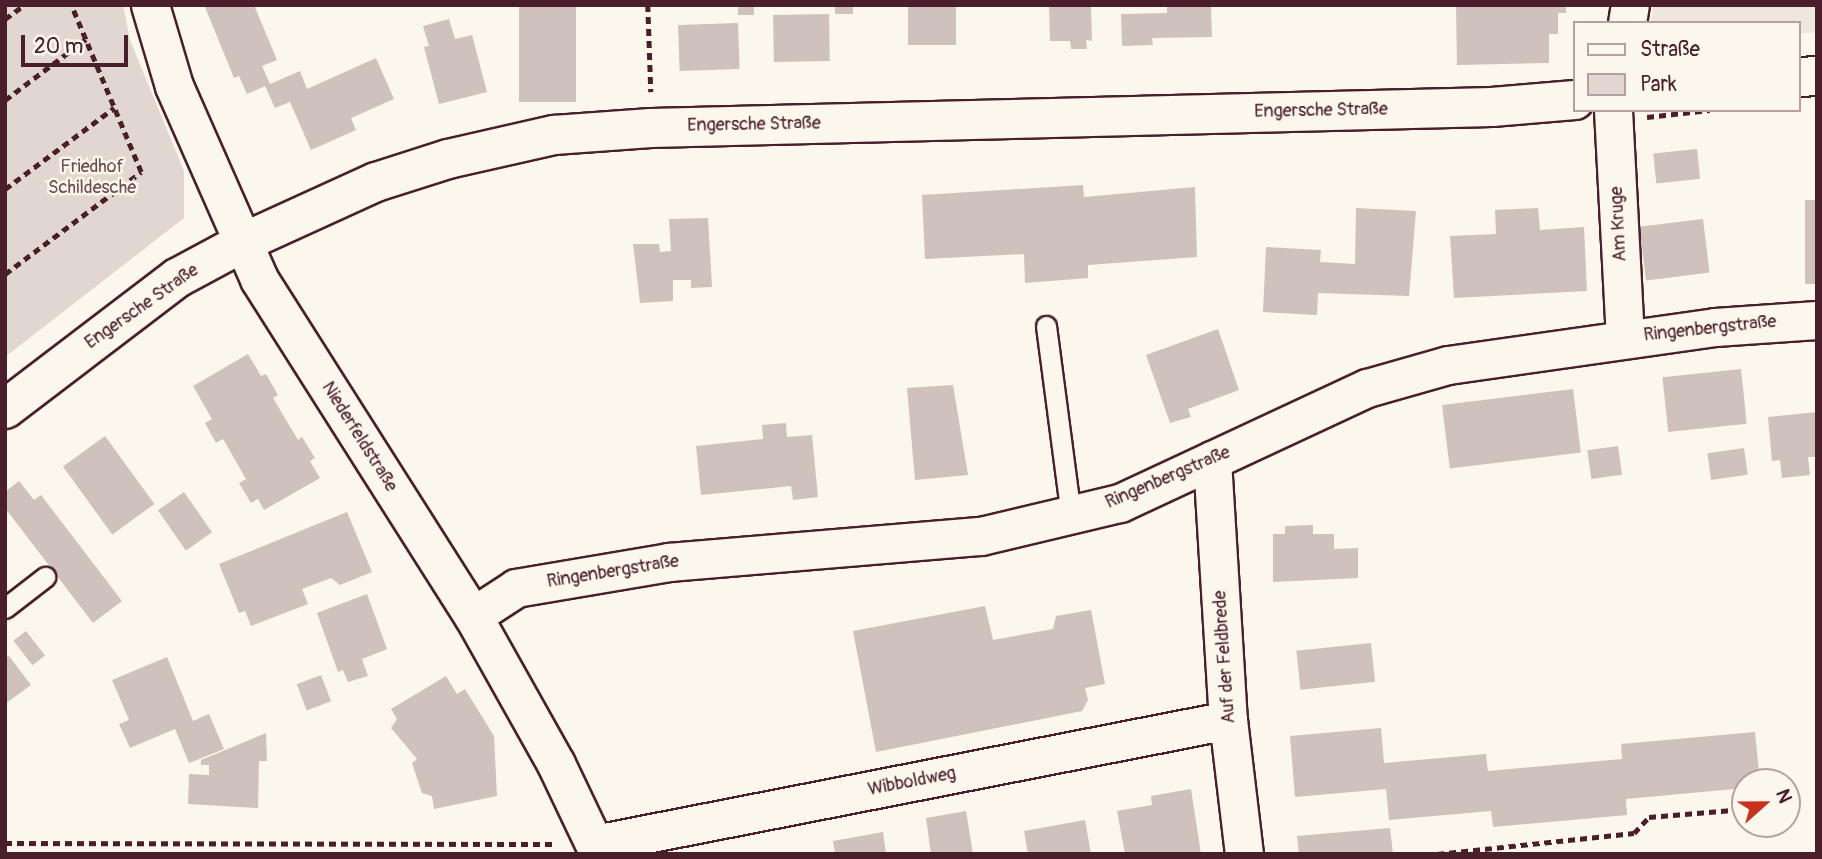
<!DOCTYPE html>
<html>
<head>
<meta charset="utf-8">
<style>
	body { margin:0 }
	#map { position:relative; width:1822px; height:859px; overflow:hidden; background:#fbf7ec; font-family:Pangolin,sans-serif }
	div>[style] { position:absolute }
	.built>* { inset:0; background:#eee7de }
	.green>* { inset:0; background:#e2d7d0 }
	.building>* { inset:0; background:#cfc2bc; transform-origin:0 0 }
	.path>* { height:4.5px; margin-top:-2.25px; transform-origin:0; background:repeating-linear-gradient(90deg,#4a1f2b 0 7px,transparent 0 12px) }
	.roads { filter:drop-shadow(2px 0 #4a1f2b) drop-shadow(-2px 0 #4a1f2b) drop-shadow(0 2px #4a1f2b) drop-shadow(0 -2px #4a1f2b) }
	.service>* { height:19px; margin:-9.5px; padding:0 9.5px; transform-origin:9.5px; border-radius:9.5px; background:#fbf7ec }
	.minor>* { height:37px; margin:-18.5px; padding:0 18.5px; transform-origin:18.5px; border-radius:18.5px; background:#fbf7ec }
	.secondary>* { height:38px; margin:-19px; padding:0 19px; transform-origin:19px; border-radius:19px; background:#fbf7ec }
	span { translate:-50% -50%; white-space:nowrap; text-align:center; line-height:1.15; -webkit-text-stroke:5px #fbf7ec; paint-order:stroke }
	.street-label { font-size:18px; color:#4a1f2b }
	.park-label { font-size:18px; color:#704d54 }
	.frame { position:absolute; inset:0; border:7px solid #4a1f2b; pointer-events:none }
	.legend { position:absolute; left:1573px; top:21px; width:228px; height:91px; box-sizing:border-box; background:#fbf7ec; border:2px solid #b4a19f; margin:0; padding:9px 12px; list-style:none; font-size:21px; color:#4a1f2b }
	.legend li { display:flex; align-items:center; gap:14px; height:35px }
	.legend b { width:35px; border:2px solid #b4a19f }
	.north { position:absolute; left:1731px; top:768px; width:70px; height:70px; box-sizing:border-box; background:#fbf7ec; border:2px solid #b4a19f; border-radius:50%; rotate:69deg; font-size:19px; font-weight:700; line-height:28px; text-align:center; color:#4a1f2b }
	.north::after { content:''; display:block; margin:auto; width:24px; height:32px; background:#c8321e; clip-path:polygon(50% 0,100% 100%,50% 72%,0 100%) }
	.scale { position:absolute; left:21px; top:35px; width:107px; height:32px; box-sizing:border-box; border:4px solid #4a1f2b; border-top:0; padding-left:9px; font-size:21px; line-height:24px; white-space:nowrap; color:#4a1f2b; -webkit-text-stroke:5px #fbf7ec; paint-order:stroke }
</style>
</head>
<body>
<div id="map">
	<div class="built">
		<div style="clip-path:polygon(1653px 5px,1817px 5px,1817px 32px,1799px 34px,1799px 23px,1651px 23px)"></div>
	</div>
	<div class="green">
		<div style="clip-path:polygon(5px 5px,123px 5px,130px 40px,184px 171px,184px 218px,5px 357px)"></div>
	</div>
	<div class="building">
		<div style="clip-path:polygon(210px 5px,254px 5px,277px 60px,262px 66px,270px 84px,300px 71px,307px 89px,376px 58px,394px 99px,351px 118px,356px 130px,311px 150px,290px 102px,275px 108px,265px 86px,247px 94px,239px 76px,234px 78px,205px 7px)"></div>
		<div style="left:519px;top:5px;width:57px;height:97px"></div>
		<div style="left:738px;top:5px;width:16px;height:10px"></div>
		<div style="left:835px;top:5px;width:18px;height:9px"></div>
		<div style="left:908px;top:5px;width:48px;height:40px"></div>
		<div style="clip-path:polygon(1049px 5px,1091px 5px,1092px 41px,1086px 40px,1087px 49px,1071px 49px,1070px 41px,1050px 41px)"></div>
		<div style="clip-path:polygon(1167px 5px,1211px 5px,1212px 37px,1152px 38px,1153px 45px,1122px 46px,1121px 14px,1167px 13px)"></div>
		<div style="clip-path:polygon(1456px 5px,1566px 5px,1566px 13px,1558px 13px,1558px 34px,1549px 34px,1549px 63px,1457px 65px)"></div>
		<div style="left:829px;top:14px;width:47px;height:56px;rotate:89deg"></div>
		<div style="clip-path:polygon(449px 19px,455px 39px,472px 35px,487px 92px,439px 104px,424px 47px,429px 46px,423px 26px)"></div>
		<div style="left:738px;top:23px;width:46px;height:60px;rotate:88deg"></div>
		<div style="left:1697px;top:149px;width:30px;height:44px;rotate:84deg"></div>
		<div style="clip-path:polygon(1083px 185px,1084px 197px,1195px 187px,1197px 257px,1088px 265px,1088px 278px,1025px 283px,1024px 254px,925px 259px,922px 195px)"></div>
		<div style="left:1805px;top:200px;width:12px;height:84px"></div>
		<div style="clip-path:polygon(1356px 208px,1416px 211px,1409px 296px,1318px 293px,1317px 315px,1263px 312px,1266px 247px,1321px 250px,1320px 262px,1355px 264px)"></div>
		<div style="clip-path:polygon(1538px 208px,1540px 230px,1584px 227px,1587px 291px,1454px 298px,1450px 236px,1496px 234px,1495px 210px)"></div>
		<div style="clip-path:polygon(708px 218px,712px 287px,691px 288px,691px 280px,673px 280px,673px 301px,640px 303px,633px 244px,659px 244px,660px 252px,671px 251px,669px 219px)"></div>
		<div style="left:1703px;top:219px;width:54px;height:64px;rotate:83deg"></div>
		<div style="clip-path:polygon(1218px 329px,1239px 390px,1188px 409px,1191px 417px,1170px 423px,1146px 355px)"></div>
		<div style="clip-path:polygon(248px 354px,261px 376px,266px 374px,278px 395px,273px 398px,298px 440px,302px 437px,315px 458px,310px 461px,320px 478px,264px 510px,258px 499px,251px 503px,239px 483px,246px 479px,223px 439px,216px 443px,205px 423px,212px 419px,193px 386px)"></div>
		<div style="left:1741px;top:369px;width:55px;height:79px;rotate:84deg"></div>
		<div style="clip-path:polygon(953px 385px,968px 475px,915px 480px,907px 388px)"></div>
		<div style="left:1573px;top:389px;width:64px;height:132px;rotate:83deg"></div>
		<div style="clip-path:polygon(1817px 412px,1817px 457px,1808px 457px,1810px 475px,1782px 478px,1780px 460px,1772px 461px,1768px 417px)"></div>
		<div style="clip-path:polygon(786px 423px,787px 437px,812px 435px,818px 497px,793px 500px,791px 486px,701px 495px,696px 446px,763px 439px,762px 425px)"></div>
		<div style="left:105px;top:436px;width:84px;height:52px;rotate:54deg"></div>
		<div style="left:1618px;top:446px;width:29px;height:31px;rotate:82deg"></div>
		<div style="left:1744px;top:448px;width:27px;height:37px;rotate:82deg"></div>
		<div style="clip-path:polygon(19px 481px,34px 500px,41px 495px,122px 601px,93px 623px,5px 508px,5px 492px)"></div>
		<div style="left:184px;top:492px;width:49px;height:32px;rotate:55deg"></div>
		<div style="clip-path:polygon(347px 512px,372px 572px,340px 585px,331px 578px,302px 589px,308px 604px,251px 626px,245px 611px,239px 613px,219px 564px)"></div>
		<div style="clip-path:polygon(1313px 525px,1313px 534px,1334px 534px,1334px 549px,1358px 548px,1358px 578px,1273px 582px,1273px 534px,1285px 534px,1285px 526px)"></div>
		<div style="clip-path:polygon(367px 594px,387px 649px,362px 659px,368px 676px,348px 682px,343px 670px,338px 672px,317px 613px)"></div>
		<div style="clip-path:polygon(985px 606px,993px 640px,1053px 629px,1056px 616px,1091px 610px,1105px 684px,1085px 688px,1088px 700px,1082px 711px,876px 752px,853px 631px)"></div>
		<div style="left:26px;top:631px;width:31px;height:16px;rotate:52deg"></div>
		<div style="left:1371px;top:643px;width:39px;height:75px;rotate:84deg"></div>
		<div style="clip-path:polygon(9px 656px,31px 685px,5px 704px,5px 658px)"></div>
		<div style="clip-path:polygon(167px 657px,193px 721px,209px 714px,224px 749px,189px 763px,175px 729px,130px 748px,119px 724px,129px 720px,112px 680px)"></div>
		<div style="left:321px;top:675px;width:28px;height:26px;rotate:69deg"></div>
		<div style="clip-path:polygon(446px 676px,457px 694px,465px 689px,494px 736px,497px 796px,434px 809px,432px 796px,422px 793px,412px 763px,417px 759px,391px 728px,397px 719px,391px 709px)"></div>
		<div style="clip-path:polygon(1381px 728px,1384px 763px,1486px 754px,1488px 771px,1622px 759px,1621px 744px,1755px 732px,1760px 782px,1745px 782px,1745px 788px,1626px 799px,1627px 815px,1493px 827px,1491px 811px,1389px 820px,1386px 789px,1295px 797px,1290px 736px)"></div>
		<div style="clip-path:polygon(266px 733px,267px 761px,259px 761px,258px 808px,188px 804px,189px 774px,209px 775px,209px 765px,201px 765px,201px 760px)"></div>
		<div style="clip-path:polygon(1191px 789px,1201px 854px,1125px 854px,1117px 811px,1152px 805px,1151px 796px)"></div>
		<div style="clip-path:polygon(966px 811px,973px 854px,931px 854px,926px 818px)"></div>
		<div style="clip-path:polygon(1085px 820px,1091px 854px,1028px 854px,1024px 831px)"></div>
		<div style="clip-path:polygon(1390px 828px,1393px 854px,1299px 854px,1297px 836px)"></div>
		<div style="clip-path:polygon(883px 832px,886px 854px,835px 854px,833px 841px)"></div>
	</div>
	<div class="path">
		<div style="left:648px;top:5px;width:87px;rotate:88deg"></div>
		<div style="left:5px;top:19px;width:24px;rotate:-36deg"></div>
		<div style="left:5px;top:100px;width:101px;rotate:-37deg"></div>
		<div style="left:1647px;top:117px;width:63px;rotate:-6.3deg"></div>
		<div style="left:5px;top:189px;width:136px;rotate:-36.6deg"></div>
		<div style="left:5px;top:274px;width:170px;rotate:-36.9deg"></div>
		<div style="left:141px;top:172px;width:181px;rotate:-112.7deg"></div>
		<div style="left:5px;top:843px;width:549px;rotate:0.1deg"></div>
		<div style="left:1437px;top:854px;width:198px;rotate:-6.1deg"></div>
		<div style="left:1634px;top:833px;width:22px;rotate:-47deg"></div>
		<div style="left:1649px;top:817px;width:96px;rotate:-4.8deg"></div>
	</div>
	<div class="roads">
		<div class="service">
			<div style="left:1046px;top:326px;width:191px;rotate:82.5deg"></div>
			<div style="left:5px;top:608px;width:51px;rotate:-37.8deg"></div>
		</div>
		<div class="minor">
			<div style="left:150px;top:5px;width:84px;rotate:73.5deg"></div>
			<div style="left:174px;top:86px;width:211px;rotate:66.2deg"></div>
			<div style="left:259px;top:279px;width:399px;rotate:57.6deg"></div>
			<div style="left:473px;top:616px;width:170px;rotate:60.7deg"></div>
			<div style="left:556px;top:764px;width:100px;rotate:64.5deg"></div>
			<div style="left:1627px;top:23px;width:18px;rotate:-81deg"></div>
			<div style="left:1613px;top:110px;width:228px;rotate:87deg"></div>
			<div style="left:1212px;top:460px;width:260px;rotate:86.5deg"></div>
			<div style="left:1228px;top:720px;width:135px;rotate:83.2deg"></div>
			<div style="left:473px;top:616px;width:51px;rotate:-33.1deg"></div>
			<div style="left:516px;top:588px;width:155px;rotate:-9.6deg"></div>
			<div style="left:669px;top:562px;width:313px;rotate:-4.8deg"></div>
			<div style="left:981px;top:536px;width:143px;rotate:-13.4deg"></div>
			<div style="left:1120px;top:503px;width:272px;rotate:-25deg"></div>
			<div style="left:1367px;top:388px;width:84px;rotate:-15.9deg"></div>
			<div style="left:1448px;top:365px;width:270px;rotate:-8.1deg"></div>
			<div style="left:1715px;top:327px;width:102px;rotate:-3.9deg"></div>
			<div style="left:595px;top:844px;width:645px;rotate:-11.08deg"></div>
		</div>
		<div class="secondary">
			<div style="left:1799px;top:77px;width:18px;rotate:-3deg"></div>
			<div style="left:5px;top:409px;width:216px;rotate:-37.3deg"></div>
			<div style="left:177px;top:278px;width:74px;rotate:-28.3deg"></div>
			<div style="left:242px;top:243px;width:147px;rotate:-24.5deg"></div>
			<div style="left:376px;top:182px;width:76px;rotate:-17.7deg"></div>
			<div style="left:448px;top:159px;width:109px;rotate:-12.8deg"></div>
			<div style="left:554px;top:135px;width:97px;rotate:-4.1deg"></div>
			<div style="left:651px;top:128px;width:841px;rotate:-1.43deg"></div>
			<div style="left:1492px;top:107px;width:83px;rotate:-4.8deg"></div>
		</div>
	</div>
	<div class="street-label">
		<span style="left:1321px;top:111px;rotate:-1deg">Engersche Straße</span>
		<span style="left:754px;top:125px;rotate:-1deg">Engersche Straße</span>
		<span style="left:1619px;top:224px;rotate:-93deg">Am Kruge</span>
		<span style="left:142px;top:307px;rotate:-35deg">Engersche Straße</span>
		<span style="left:1710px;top:329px;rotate:-6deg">Ringenbergstraße</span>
		<span style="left:359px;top:437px;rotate:58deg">Niederfeldstraße</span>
		<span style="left:1168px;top:478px;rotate:-23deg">Ringenbergstraße</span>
		<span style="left:613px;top:572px;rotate:-9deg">Ringenbergstraße</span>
		<span style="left:1225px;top:657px;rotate:-94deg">Auf der Feldbrede</span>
		<span style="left:912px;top:782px;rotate:-11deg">Wibboldweg</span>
	</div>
	<div class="park-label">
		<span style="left:92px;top:178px">Friedhof<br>Schildesche</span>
	</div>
	<div class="frame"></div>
	<ul class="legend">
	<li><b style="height:9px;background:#fbf7ec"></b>Straße</li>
	<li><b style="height:19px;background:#e2d7d0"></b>Park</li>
	</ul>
	<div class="north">N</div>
	<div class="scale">20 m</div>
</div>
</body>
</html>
